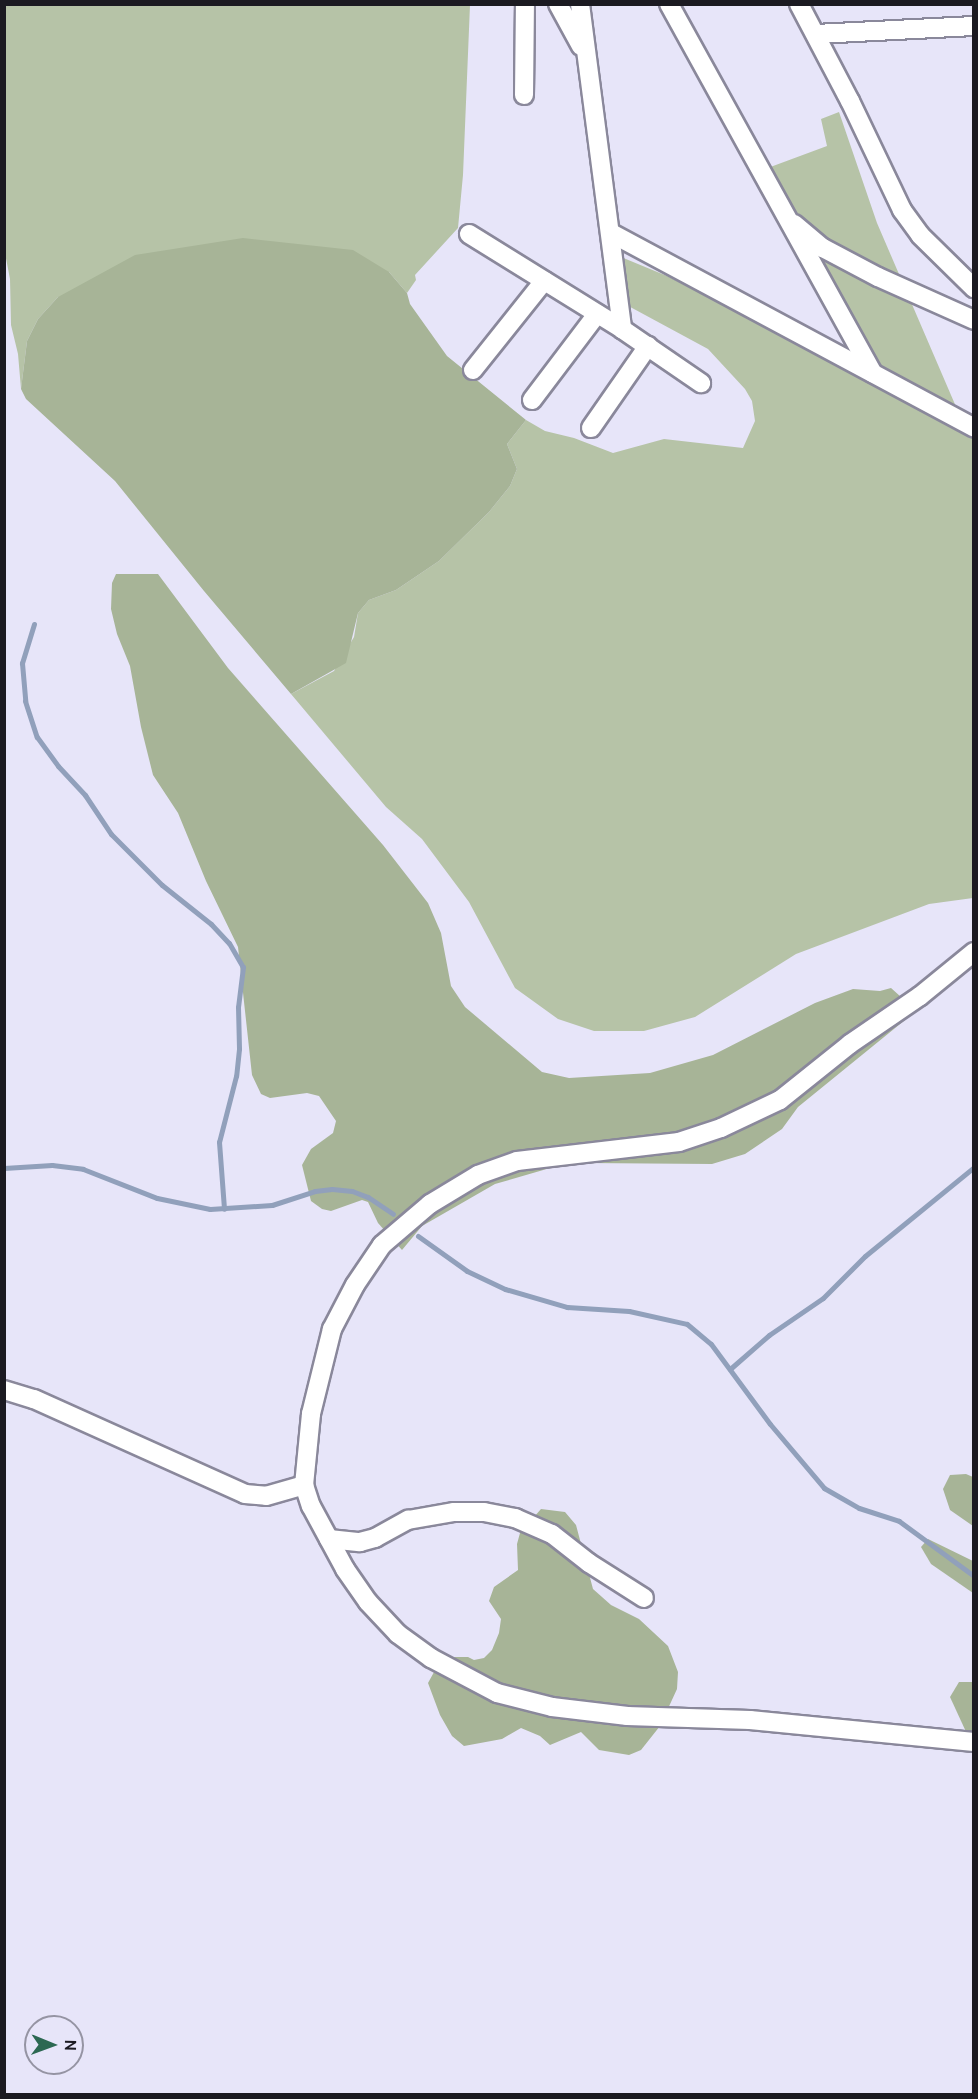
<!DOCTYPE html>
<html>
<head>
<meta charset="utf-8">
<style>
	body { margin:0 }
	#map { position:relative; width:978px; height:2099px; overflow:hidden; background:#e7e5f9; font-family:Cabin,sans-serif }
	div>[style] { position:absolute }
	.green>* { inset:0; background:#b6c3a7 }
	.forest>* { inset:0; background:#a7b497 }
	.stream>* { height:5px; margin:-2.5px; padding:0 2.5px; transform-origin:2.5px; border-radius:2.5px; background:#91a0bb }
	.roads { filter:drop-shadow(2px 0 #8a889b) drop-shadow(-2px 0 #8a889b) drop-shadow(0 2px #8a889b) drop-shadow(0 -2px #8a889b) }
	.minor>* { height:18px; margin:-9px; padding:0 9px; transform-origin:9px; border-radius:9px; background:#fff }
	span { translate:-50% -50%; white-space:nowrap; text-align:center; line-height:1.15; -webkit-text-stroke:5px #e7e5f9; paint-order:stroke }
	.frame { position:absolute; inset:0; border:6px solid #1b1a21; pointer-events:none }
	.north { position:absolute; left:24px; top:2015px; width:60px; height:60px; box-sizing:border-box; background:#e7e5f9; border:2px solid #9594a3; border-radius:50%; rotate:91deg; font-size:16px; font-weight:700; line-height:24px; text-align:center; color:#1b1a21 }
	.north::after { content:''; display:block; margin:auto; width:21px; height:27px; background:#2c6852; clip-path:polygon(50% 0,100% 100%,50% 72%,0 100%) }
</style>
</head>
<body>
<div id="map">
	<div class="green">
		<div style="clip-path:polygon(4px 5px,470px 5px,463px 175px,458px 228px,415px 275px,416px 280px,407px 293px,389px 272px,58px 297px,38px 319px,27px 341px,21px 389px,18px 354px,11px 325px,10px 279px,4px 248px)"></div>
		<div style="clip-path:polygon(839px 112px,877px 223px,957px 409px,973px 419px,973px 898px,929px 904px,796px 954px,695px 1017px,644px 1031px,594px 1031px,558px 1019px,515px 988px,469px 902px,422px 839px,386px 807px,291px 694px,334px 671px,354px 637px,358px 613px,369px 600px,396px 590px,439px 561px,489px 512px,510px 486px,517px 469px,507px 444px,526px 420px,545px 431px,574px 438px,613px 453px,664px 439px,743px 448px,755px 421px,752px 401px,745px 389px,708px 349px,621px 302px,621px 257px,667px 276px,802px 346px,884px 375px,765px 169px,827px 146px,821px 119px)"></div>
	</div>
	<div class="forest">
		<div style="clip-path:polygon(243px 238px,353px 250px,389px 272px,407px 293px,410px 304px,447px 356px,526px 420px,507px 444px,517px 469px,510px 486px,489px 512px,439px 561px,396px 590px,369px 600px,358px 613px,346px 663px,291px 694px,204px 591px,115px 481px,26px 399px,21px 389px,27px 341px,38px 319px,58px 297px,135px 255px)"></div>
		<div style="clip-path:polygon(116px 574px,158px 574px,228px 668px,383px 845px,428px 903px,441px 933px,451px 986px,465px 1007px,542px 1072px,569px 1078px,650px 1073px,713px 1055px,815px 1003px,853px 989px,880px 991px,891px 988px,901px 997px,908px 1013px,905px 1020px,798px 1107px,782px 1129px,745px 1154px,712px 1164px,585px 1163px,557px 1166px,495px 1184px,422px 1226px,402px 1250px,378px 1223px,368px 1202px,362px 1200px,331px 1211px,322px 1209px,311px 1201px,302px 1165px,311px 1149px,333px 1133px,336px 1121px,319px 1096px,307px 1093px,270px 1098px,261px 1094px,252px 1075px,238px 947px,206px 881px,178px 813px,153px 775px,141px 727px,130px 666px,117px 634px,111px 609px,112px 583px)"></div>
		<div style="clip-path:polygon(966px 1474px,973px 1477px,973px 1526px,950px 1510px,943px 1489px,950px 1475px)"></div>
		<div style="clip-path:polygon(541px 1509px,565px 1512px,576px 1525px,593px 1589px,611px 1605px,639px 1619px,668px 1646px,678px 1672px,677px 1689px,660px 1726px,641px 1750px,629px 1755px,599px 1750px,581px 1732px,550px 1745px,540px 1736px,521px 1728px,502px 1739px,464px 1746px,452px 1736px,440px 1715px,428px 1683px,439px 1663px,455px 1657px,468px 1657px,474px 1660px,484px 1658px,492px 1650px,499px 1633px,501px 1619px,489px 1601px,494px 1587px,518px 1570px,517px 1544px,520px 1533px)"></div>
		<div style="clip-path:polygon(928px 1539px,973px 1561px,973px 1593px,931px 1564px,921px 1547px)"></div>
		<div style="clip-path:polygon(959px 1682px,973px 1682px,973px 1747px,950px 1697px)"></div>
	</div>
	<div class="stream">
		<div style="left:34px;top:624px;width:41px;rotate:107.1deg"></div>
		<div style="left:22px;top:663px;width:38px;rotate:85deg"></div>
		<div style="left:25px;top:701px;width:38px;rotate:72deg"></div>
		<div style="left:37px;top:737px;width:36px;rotate:54deg"></div>
		<div style="left:58px;top:766px;width:40px;rotate:47deg"></div>
		<div style="left:85px;top:795px;width:47px;rotate:56.3deg"></div>
		<div style="left:111px;top:834px;width:72px;rotate:45deg"></div>
		<div style="left:162px;top:885px;width:63px;rotate:38.5deg"></div>
		<div style="left:211px;top:924px;width:26px;rotate:47deg"></div>
		<div style="left:229px;top:943px;width:28px;rotate:60deg"></div>
		<div style="left:243px;top:967px;width:40px;rotate:97.1deg"></div>
		<div style="left:238px;top:1007px;width:42px;rotate:88.6deg"></div>
		<div style="left:239px;top:1049px;width:27px;rotate:96deg"></div>
		<div style="left:236px;top:1076px;width:68px;rotate:104.4deg"></div>
		<div style="left:219px;top:1142px;width:67px;rotate:85.7deg"></div>
		<div style="left:4px;top:1168px;width:48px;rotate:-3.6deg"></div>
		<div style="left:52px;top:1165px;width:31px;rotate:7deg"></div>
		<div style="left:83px;top:1169px;width:79px;rotate:21.4deg"></div>
		<div style="left:157px;top:1198px;width:54px;rotate:11.7deg"></div>
		<div style="left:210px;top:1209px;width:62px;rotate:-3.7deg"></div>
		<div style="left:272px;top:1205px;width:45px;rotate:-18deg"></div>
		<div style="left:315px;top:1191px;width:17px;rotate:-7deg"></div>
		<div style="left:332px;top:1189px;width:20px;rotate:6deg"></div>
		<div style="left:352px;top:1191px;width:17px;rotate:21deg"></div>
		<div style="left:368px;top:1197px;width:30px;rotate:34deg"></div>
		<div style="left:418px;top:1236px;width:60px;rotate:35.5deg"></div>
		<div style="left:467px;top:1271px;width:42px;rotate:25.3deg"></div>
		<div style="left:505px;top:1289px;width:65px;rotate:16.2deg"></div>
		<div style="left:567px;top:1307px;width:62px;rotate:3.7deg"></div>
		<div style="left:629px;top:1311px;width:59px;rotate:12.6deg"></div>
		<div style="left:687px;top:1324px;width:31px;rotate:40deg"></div>
		<div style="left:711px;top:1344px;width:99px;rotate:53.6deg"></div>
		<div style="left:770px;top:1424px;width:84px;rotate:49.8deg"></div>
		<div style="left:824px;top:1488px;width:40px;rotate:29.7deg"></div>
		<div style="left:859px;top:1508px;width:42px;rotate:18deg"></div>
		<div style="left:899px;top:1521px;width:93px;rotate:36.3deg"></div>
		<div style="left:730px;top:1369px;width:52px;rotate:-41.1deg"></div>
		<div style="left:769px;top:1335px;width:65px;rotate:-34.4deg"></div>
		<div style="left:823px;top:1298px;width:59px;rotate:-45deg"></div>
		<div style="left:865px;top:1256px;width:141px;rotate:-39.2deg"></div>
	</div>
	<div class="roads">
		<div class="minor">
			<div style="left:558px;top:4px;width:48px;rotate:61.3deg"></div>
			<div style="left:580px;top:4px;width:328px;rotate:82.6deg"></div>
			<div style="left:669px;top:4px;width:422px;rotate:61.1deg"></div>
			<div style="left:799px;top:4px;width:110px;rotate:62.3deg"></div>
			<div style="left:850px;top:101px;width:121px;rotate:64.5deg"></div>
			<div style="left:902px;top:210px;width:31px;rotate:54deg"></div>
			<div style="left:920px;top:235px;width:76px;rotate:44.5deg"></div>
			<div style="left:816px;top:34px;width:158px;rotate:-2.9deg"></div>
			<div style="left:524px;top:95px;width:91px;rotate:-89.4deg"></div>
			<div style="left:794px;top:224px;width:38px;rotate:40deg"></div>
			<div style="left:823px;top:248px;width:62px;rotate:27.8deg"></div>
			<div style="left:878px;top:277px;width:105px;rotate:24.1deg"></div>
			<div style="left:611px;top:233px;width:412px;rotate:28.2deg"></div>
			<div style="left:469px;top:234px;width:180px;rotate:31.8deg"></div>
			<div style="left:622px;top:329px;width:96px;rotate:34.4deg"></div>
			<div style="left:473px;top:370px;width:114px;rotate:-51.4deg"></div>
			<div style="left:532px;top:400px;width:108px;rotate:-52.9deg"></div>
			<div style="left:591px;top:428px;width:100px;rotate:-55.2deg"></div>
			<div style="left:974px;top:952px;width:70px;rotate:140.8deg"></div>
			<div style="left:920px;top:996px;width:85px;rotate:145.6deg"></div>
			<div style="left:850px;top:1044px;width:90px;rotate:141.3deg"></div>
			<div style="left:780px;top:1100px;width:65px;rotate:154.6deg"></div>
			<div style="left:721px;top:1128px;width:44px;rotate:161.6deg"></div>
			<div style="left:679px;top:1142px;width:163px;rotate:173.3deg"></div>
			<div style="left:517px;top:1161px;width:41px;rotate:160.3deg"></div>
			<div style="left:478px;top:1175px;width:56px;rotate:148.9deg"></div>
			<div style="left:430px;top:1204px;width:63px;rotate:139.5deg"></div>
			<div style="left:382px;top:1245px;width:48px;rotate:124deg"></div>
			<div style="left:355px;top:1285px;width:50px;rotate:117.6deg"></div>
			<div style="left:332px;top:1329px;width:88px;rotate:103.9deg"></div>
			<div style="left:311px;top:1414px;width:71px;rotate:95.6deg"></div>
			<div style="left:304px;top:1485px;width:22px;rotate:72deg"></div>
			<div style="left:311px;top:1506px;width:72px;rotate:61.6deg"></div>
			<div style="left:345px;top:1569px;width:40px;rotate:55.1deg"></div>
			<div style="left:368px;top:1602px;width:44px;rotate:46.8deg"></div>
			<div style="left:398px;top:1634px;width:41px;rotate:36deg"></div>
			<div style="left:431px;top:1658px;width:75px;rotate:27.9deg"></div>
			<div style="left:497px;top:1693px;width:57px;rotate:14.3deg"></div>
			<div style="left:552px;top:1707px;width:76px;rotate:6.8deg"></div>
			<div style="left:627px;top:1716px;width:123px;rotate:1.9deg"></div>
			<div style="left:750px;top:1720px;width:225px;rotate:5.6deg"></div>
			<div style="left:4px;top:1390px;width:31px;rotate:17deg"></div>
			<div style="left:34px;top:1399px;width:231px;rotate:24.2deg"></div>
			<div style="left:245px;top:1494px;width:21px;rotate:5deg"></div>
			<div style="left:266px;top:1496px;width:40px;rotate:-16deg"></div>
			<div style="left:329px;top:1539px;width:31px;rotate:6deg"></div>
			<div style="left:360px;top:1542px;width:16px;rotate:-15deg"></div>
			<div style="left:375px;top:1538px;width:38px;rotate:-29deg"></div>
			<div style="left:408px;top:1520px;width:47px;rotate:-9.9deg"></div>
			<div style="left:454px;top:1512px;width:30px"></div>
			<div style="left:484px;top:1512px;width:32px;rotate:11deg"></div>
			<div style="left:515px;top:1518px;width:40px;rotate:23.4deg"></div>
			<div style="left:552px;top:1534px;width:47px;rotate:38.1deg"></div>
			<div style="left:589px;top:1563px;width:65px;rotate:32.5deg"></div>
		</div>
	</div>
	<div class="frame"></div>
	<div class="north">N</div>
</div>
</body>
</html>
